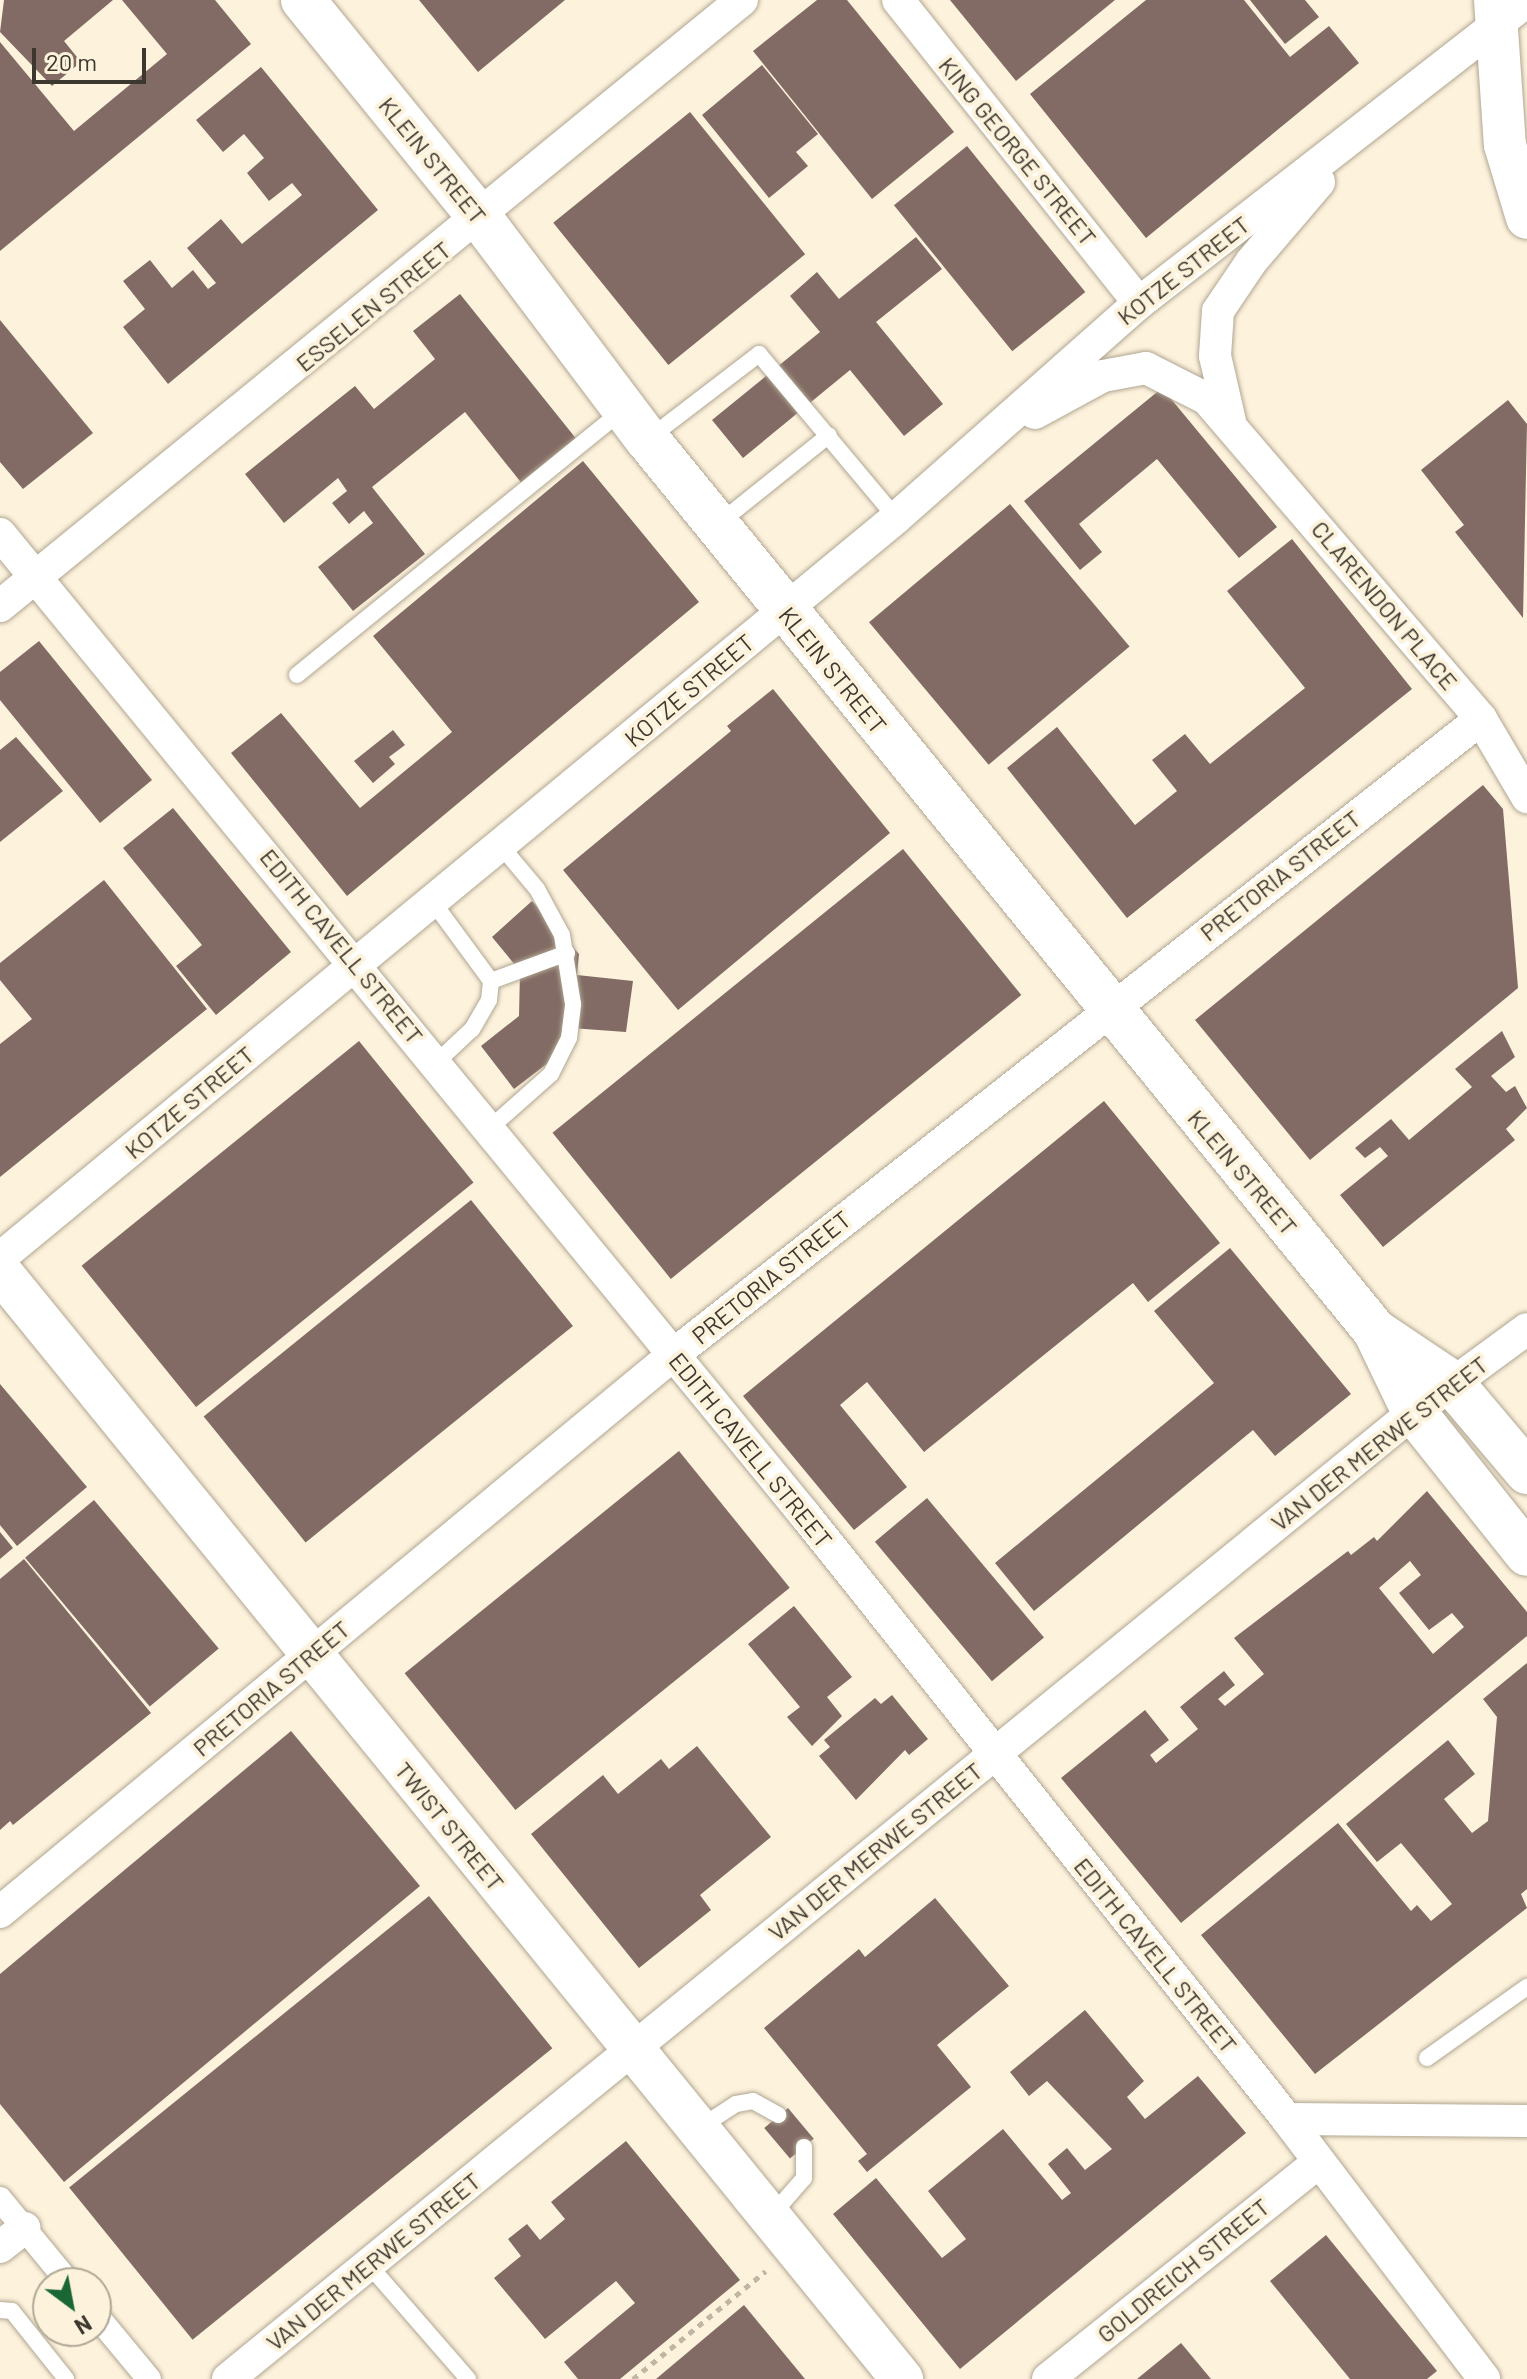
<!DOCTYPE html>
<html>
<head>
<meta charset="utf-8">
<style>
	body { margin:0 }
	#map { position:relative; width:1527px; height:2379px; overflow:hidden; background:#fdf2dc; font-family:Barlow,sans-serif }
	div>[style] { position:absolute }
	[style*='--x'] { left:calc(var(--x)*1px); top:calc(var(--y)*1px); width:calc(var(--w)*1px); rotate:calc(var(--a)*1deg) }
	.building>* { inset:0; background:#826b64; transform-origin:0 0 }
	.path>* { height:5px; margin-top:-2.5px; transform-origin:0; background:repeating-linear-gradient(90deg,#bfb6a4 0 6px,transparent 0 12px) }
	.roads { filter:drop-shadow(0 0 2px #b0a692) drop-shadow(0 0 2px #b0a692) }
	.service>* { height:16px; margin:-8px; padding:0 8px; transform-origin:8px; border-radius:8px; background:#fff }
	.pedestrian>* { height:24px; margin:-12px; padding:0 12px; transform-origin:12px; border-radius:12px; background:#fff }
	.minor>* { height:32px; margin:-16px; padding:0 16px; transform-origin:16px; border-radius:16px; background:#fff }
	.tertiary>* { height:42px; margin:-21px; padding:0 21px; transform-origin:21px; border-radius:21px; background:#fff }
	.primary>* { height:44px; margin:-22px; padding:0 22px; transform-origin:22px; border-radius:22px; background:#fff }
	span { translate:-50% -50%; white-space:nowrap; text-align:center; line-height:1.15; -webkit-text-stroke:8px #fdf2dc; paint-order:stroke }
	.street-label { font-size:24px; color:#3c382f }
	.north { position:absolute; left:32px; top:2267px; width:80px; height:80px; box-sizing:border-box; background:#fdf2dc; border:2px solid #b0a897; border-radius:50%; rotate:148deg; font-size:22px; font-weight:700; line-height:32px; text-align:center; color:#3c382f }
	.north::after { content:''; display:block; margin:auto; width:28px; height:36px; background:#1a6736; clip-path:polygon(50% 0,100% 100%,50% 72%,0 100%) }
	.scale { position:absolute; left:32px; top:48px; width:114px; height:36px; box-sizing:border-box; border:4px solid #3c382f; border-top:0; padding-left:10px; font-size:24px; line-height:28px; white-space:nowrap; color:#3c382f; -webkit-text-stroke:6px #fdf2dc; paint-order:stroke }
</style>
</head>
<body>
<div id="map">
	<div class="building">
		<div style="clip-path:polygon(4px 0,113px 0,64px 41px,81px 62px,52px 86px,0 32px)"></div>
		<div style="clip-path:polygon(122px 0,215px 0,251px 44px,0 251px,0 42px,74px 131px,167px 54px)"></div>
		<div style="clip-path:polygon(419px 0,565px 0,478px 72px)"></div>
		<div style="clip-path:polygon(817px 0,847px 0,954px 132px,872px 199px,753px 51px)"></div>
		<div style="clip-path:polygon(950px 0,1115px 0,1016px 81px)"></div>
		<div style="clip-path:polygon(1146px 0,1244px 0,1290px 57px,1329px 26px,1359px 63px,1146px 238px,1030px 94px)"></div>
		<div style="clip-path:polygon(1250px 0,1305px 0,1319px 17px,1285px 44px)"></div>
		<div style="clip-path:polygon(762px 65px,818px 134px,796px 152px,808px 166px,769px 198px,702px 115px)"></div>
		<div style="clip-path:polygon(261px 67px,378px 210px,168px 384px,123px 327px,145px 309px,123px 281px,150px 260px,172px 288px,193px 270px,208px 289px,216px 283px,187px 248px,221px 219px,242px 244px,302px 195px,292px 183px,269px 201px,247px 173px,264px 158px,244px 134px,223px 152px,196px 120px)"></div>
		<div style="left:690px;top:112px;width:183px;height:176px;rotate:51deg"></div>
		<div style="left:967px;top:146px;width:188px;height:94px;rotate:51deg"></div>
		<div style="clip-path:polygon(916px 237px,942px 269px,876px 322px,943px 404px,904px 436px,850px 370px,743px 458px,712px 420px,820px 332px,790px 296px,817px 272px,839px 299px)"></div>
		<div style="clip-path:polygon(460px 294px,578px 441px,523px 485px,465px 412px,372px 487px,425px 554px,353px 611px,318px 567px,373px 523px,364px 511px,349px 524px,332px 503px,347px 491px,338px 478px,284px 523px,245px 474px,355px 386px,374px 409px,435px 359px,413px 331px)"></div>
		<div style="clip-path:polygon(0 320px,93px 433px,23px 489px,0 462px)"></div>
		<div style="clip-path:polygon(1162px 388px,1277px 527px,1239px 558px,1157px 459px,1079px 524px,1102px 552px,1080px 570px,1024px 501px)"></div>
		<div style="clip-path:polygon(1508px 400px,1527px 424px,1523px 618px,1455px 532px,1464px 525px,1421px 470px)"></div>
		<div style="clip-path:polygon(583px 461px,699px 602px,347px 896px,231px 753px,281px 713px,360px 808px,452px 732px,373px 636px)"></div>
		<div style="left:1010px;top:504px;width:186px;height:184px;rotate:50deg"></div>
		<div style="clip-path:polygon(1292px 539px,1412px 689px,1127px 918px,1007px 768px,1057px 727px,1135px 825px,1177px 791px,1152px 760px,1185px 734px,1210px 764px,1305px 688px,1227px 591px)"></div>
		<div style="clip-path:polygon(39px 641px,152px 780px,100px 823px,0 700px,0 672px)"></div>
		<div style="clip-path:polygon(773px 689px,890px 833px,678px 1010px,563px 870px,731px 731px,727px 726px)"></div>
		<div style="clip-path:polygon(393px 730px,405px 745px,389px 757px,395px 764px,373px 783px,354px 761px)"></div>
		<div style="clip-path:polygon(16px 737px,63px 791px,0 842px,0 750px)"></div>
		<div style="clip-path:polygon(1483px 785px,1503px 809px,1518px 988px,1310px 1160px,1195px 1020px)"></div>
		<div style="clip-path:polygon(173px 808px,291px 952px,216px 1015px,176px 966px,202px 945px,123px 848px)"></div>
		<div style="left:903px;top:849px;width:188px;height:451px;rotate:51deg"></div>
		<div style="clip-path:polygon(104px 880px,207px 1009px,0 1177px,0 1044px,32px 1019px,0 980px,0 963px)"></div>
		<div style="clip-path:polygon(532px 901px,579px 954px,577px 975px,633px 981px,626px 1032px,571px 1028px,565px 1050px,514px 1089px,481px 1046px,519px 1016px,520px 971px,492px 937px)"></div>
		<div style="clip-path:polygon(1502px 1031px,1515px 1057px,1491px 1076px,1506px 1092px,1515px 1086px,1527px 1108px,1506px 1129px,1515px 1140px,1383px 1247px,1340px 1195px,1388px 1156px,1380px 1147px,1365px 1158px,1355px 1148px,1391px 1119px,1409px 1140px,1472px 1087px,1455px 1069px)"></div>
		<div style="left:359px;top:1041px;width:182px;height:357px;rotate:51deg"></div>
		<div style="clip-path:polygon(1104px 1101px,1220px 1243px,1148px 1302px,1133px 1283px,924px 1452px,867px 1382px,840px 1405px,907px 1487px,854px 1530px,743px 1396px)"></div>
		<div style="left:471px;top:1200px;width:162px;height:344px;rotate:51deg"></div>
		<div style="clip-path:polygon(1230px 1248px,1351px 1394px,1275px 1456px,1253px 1430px,1034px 1611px,995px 1563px,1214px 1383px,1154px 1311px)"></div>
		<div style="clip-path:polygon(0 1384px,87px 1487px,17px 1546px,0 1525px)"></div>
		<div style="left:679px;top:1451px;width:176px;height:353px;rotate:51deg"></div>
		<div style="clip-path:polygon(evenodd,1427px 1491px,1527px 1612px,1527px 1636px,1181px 1923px,1061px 1778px,1145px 1710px,1169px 1740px,1150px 1755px,1156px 1763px,1198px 1729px,1180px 1707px,1224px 1671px,1235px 1685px,1218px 1699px,1225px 1706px,1264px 1674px,1234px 1638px,1348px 1551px,1351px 1555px,1374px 1537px,1377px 1541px,1427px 1491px,1410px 1561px,1421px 1575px,1399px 1593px,1429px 1630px,1452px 1613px,1464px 1627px,1433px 1654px,1379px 1588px,1410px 1561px)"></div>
		<div style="left:927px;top:1498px;width:182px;height:68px;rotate:50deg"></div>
		<div style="left:94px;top:1500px;width:194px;height:90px;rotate:50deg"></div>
		<div style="clip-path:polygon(0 1532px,13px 1548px,0 1559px)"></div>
		<div style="clip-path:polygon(24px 1559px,151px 1713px,13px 1825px,10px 1821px,0 1830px,0 1579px)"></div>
		<div style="clip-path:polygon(794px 1606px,852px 1677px,827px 1697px,842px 1716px,812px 1746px,787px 1717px,800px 1707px,748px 1644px)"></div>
		<div style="clip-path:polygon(1527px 1663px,1527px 1889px,1521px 1894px,1527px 1908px,1315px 2074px,1201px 1935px,1338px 1823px,1411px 1911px,1417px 1905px,1431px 1921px,1452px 1904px,1401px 1843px,1377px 1862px,1346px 1824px,1448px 1740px,1475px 1774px,1444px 1799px,1472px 1833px,1488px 1821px,1497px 1717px,1483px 1699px)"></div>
		<div style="clip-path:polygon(892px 1695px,928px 1739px,909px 1755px,905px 1750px,856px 1800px,819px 1756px,830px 1747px,824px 1740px,875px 1698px,881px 1704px)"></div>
		<div style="clip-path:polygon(291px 1731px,420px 1886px,64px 2182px,0 2104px,0 1974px)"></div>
		<div style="clip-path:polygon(697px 1746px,771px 1837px,700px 1895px,711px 1910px,639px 1968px,531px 1834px,603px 1775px,618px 1794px,661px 1759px,669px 1769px)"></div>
		<div style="left:429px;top:1896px;width:196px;height:463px;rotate:51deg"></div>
		<div style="clip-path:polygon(935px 1898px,1009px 1986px,937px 2045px,971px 2087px,867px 2172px,858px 2161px,867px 2154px,764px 2028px,859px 1949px,865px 1957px)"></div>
		<div style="clip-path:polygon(1085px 2010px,1144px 2081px,1127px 2097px,1145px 2119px,1198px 2076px,1246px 2133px,960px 2369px,833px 2214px,876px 2178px,942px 2258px,966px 2239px,928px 2191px,1003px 2129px,1062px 2200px,1071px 2193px,1048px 2164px,1067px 2148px,1085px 2170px,1112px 2149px,1047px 2081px,1029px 2096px,1010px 2072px)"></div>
		<div style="left:788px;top:2108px;width:40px;height:31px;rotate:50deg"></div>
		<div style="clip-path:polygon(626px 2141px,740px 2280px,620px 2379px,578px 2379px,564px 2362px,635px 2303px,616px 2281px,545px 2339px,494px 2278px,521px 2256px,508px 2239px,527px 2224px,540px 2240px,565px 2219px,551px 2202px)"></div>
		<div style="clip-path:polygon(1326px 2235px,1437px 2371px,1427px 2379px,1350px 2379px,1270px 2281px)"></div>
		<div style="clip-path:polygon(744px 2305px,805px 2379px,656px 2379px)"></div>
		<div style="clip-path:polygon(1181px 2343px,1211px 2379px,1137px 2379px)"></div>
	</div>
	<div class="path">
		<div style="--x:633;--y:2379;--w:171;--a:-39.1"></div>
	</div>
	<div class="roads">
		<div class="service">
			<div style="--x:648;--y:439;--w:140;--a:-37.4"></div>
			<div style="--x:759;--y:354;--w:214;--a:50.1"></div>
			<div style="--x:718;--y:524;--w:142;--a:-38.7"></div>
			<div style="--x:297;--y:675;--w:420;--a:-39.1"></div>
			<div style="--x:433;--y:902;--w:98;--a:53.7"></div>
			<div style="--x:491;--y:981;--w:19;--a:96"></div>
			<div style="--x:489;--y:1000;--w:34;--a:120"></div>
			<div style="--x:472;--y:1029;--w:48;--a:136.7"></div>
			<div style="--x:491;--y:981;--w:81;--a:-20.2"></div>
			<div style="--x:490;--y:1128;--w:81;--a:-41.5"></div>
			<div style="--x:551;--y:1074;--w:40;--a:-63.4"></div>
			<div style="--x:569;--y:1038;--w:34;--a:-83"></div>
			<div style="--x:573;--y:1004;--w:70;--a:-99.1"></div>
			<div style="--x:562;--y:935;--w:52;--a:-118.5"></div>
			<div style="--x:537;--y:889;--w:56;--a:-129.9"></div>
			<div style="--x:1427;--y:2058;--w:123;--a:-35.4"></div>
			<div style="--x:699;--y:2128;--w:44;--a:-33"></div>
			<div style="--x:736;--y:2104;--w:17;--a:-10"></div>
			<div style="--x:753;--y:2101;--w:29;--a:29"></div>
			<div style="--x:771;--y:2216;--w:50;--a:-49"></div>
			<div style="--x:804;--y:2178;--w:31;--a:-90"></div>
			<div style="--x:369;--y:2265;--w:151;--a:49"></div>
			<div style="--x:0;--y:2310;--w:12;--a:5"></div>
			<div style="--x:12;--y:2311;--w:87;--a:51.5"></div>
		</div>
		<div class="pedestrian">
			<div style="--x:0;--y:2199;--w:109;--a:50.6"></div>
			<div style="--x:96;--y:2315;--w:83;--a:50.4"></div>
		</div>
		<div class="minor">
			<div style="--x:898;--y:0;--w:387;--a:51.5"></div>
			<div style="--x:1035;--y:413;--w:77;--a:-28.6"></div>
			<div style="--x:1103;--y:376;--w:44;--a:-10.5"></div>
			<div style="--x:1146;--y:368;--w:68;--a:26.9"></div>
			<div style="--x:1207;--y:399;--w:421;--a:49.4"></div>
			<div style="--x:1481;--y:719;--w:91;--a:59.5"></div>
			<div style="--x:1230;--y:421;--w:67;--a:-103"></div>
			<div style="--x:1215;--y:356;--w:45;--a:-86.2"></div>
			<div style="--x:1218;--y:311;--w:59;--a:-56"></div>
			<div style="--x:1251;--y:262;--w:105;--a:-49.6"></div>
			<div style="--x:0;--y:534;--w:1269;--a:50.63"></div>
			<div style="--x:805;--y:1515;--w:773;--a:51.41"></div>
			<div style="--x:1287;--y:2119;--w:326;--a:52.8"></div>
			<div style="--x:0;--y:606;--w:958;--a:-39.24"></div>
			<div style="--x:0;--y:1258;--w:1162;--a:-39.55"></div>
			<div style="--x:896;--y:518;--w:324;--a:-41.5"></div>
			<div style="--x:1139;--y:303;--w:492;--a:-37.9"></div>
			<div style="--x:0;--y:1912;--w:874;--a:-39.61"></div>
			<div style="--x:673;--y:1355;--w:1028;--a:-38.21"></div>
			<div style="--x:1287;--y:2119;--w:240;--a:0.5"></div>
			<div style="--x:0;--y:2247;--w:31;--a:-38"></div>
			<div style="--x:228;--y:2379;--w:1530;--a:-39.19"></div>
			<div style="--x:1414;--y:1412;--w:140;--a:-36.3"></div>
			<div style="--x:1048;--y:2379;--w:347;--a:-38.7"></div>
		</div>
		<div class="tertiary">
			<div style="--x:1495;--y:0;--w:145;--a:86.1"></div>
			<div style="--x:1505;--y:145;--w:76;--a:73.2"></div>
			<div style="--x:0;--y:1271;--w:1429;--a:50.85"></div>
		</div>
		<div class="primary">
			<div style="--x:303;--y:0;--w:282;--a:50.9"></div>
			<div style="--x:481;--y:219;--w:276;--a:53"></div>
			<div style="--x:647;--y:439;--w:1151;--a:50.78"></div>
			<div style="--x:1375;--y:1331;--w:90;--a:64.3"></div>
			<div style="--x:1414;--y:1412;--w:181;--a:51.5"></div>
			<div style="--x:1375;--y:1331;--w:92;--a:33.9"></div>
			<div style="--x:1451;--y:1382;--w:118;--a:49.8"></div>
		</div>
	</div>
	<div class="street-label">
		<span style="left:1018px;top:151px;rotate:51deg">KING GEORGE STREET</span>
		<span style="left:433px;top:160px;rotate:51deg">KLEIN STREET</span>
		<span style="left:1183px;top:270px;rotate:-38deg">KOTZE STREET</span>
		<span style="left:373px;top:306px;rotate:-39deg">ESSELEN STREET</span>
		<span style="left:1385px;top:605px;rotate:50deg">CLARENDON PLACE</span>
		<span style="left:833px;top:670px;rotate:51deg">KLEIN STREET</span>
		<span style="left:689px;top:690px;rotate:-40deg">KOTZE STREET</span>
		<span style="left:1280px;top:875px;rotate:-38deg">PRETORIA STREET</span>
		<span style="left:342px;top:946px;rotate:51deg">EDITH CAVELL STREET</span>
		<span style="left:189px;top:1102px;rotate:-40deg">KOTZE STREET</span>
		<span style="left:1243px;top:1172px;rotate:50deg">KLEIN STREET</span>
		<span style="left:771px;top:1277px;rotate:-39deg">PRETORIA STREET</span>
		<span style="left:1379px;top:1443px;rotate:-38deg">VAN DER MERWE STREET</span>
		<span style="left:751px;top:1450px;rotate:51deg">EDITH CAVELL STREET</span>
		<span style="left:271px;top:1688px;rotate:-40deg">PRETORIA STREET</span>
		<span style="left:450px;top:1826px;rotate:51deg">TWIST STREET</span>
		<span style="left:875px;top:1851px;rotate:-39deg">VAN DER MERWE STREET</span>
		<span style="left:1156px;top:1955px;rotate:51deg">EDITH CAVELL STREET</span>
		<span style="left:373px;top:2261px;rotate:-39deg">VAN DER MERWE STREET</span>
		<span style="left:1183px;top:2270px;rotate:-39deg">GOLDREICH STREET</span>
	</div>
	<div class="north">N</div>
	<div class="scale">20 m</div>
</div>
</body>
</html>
